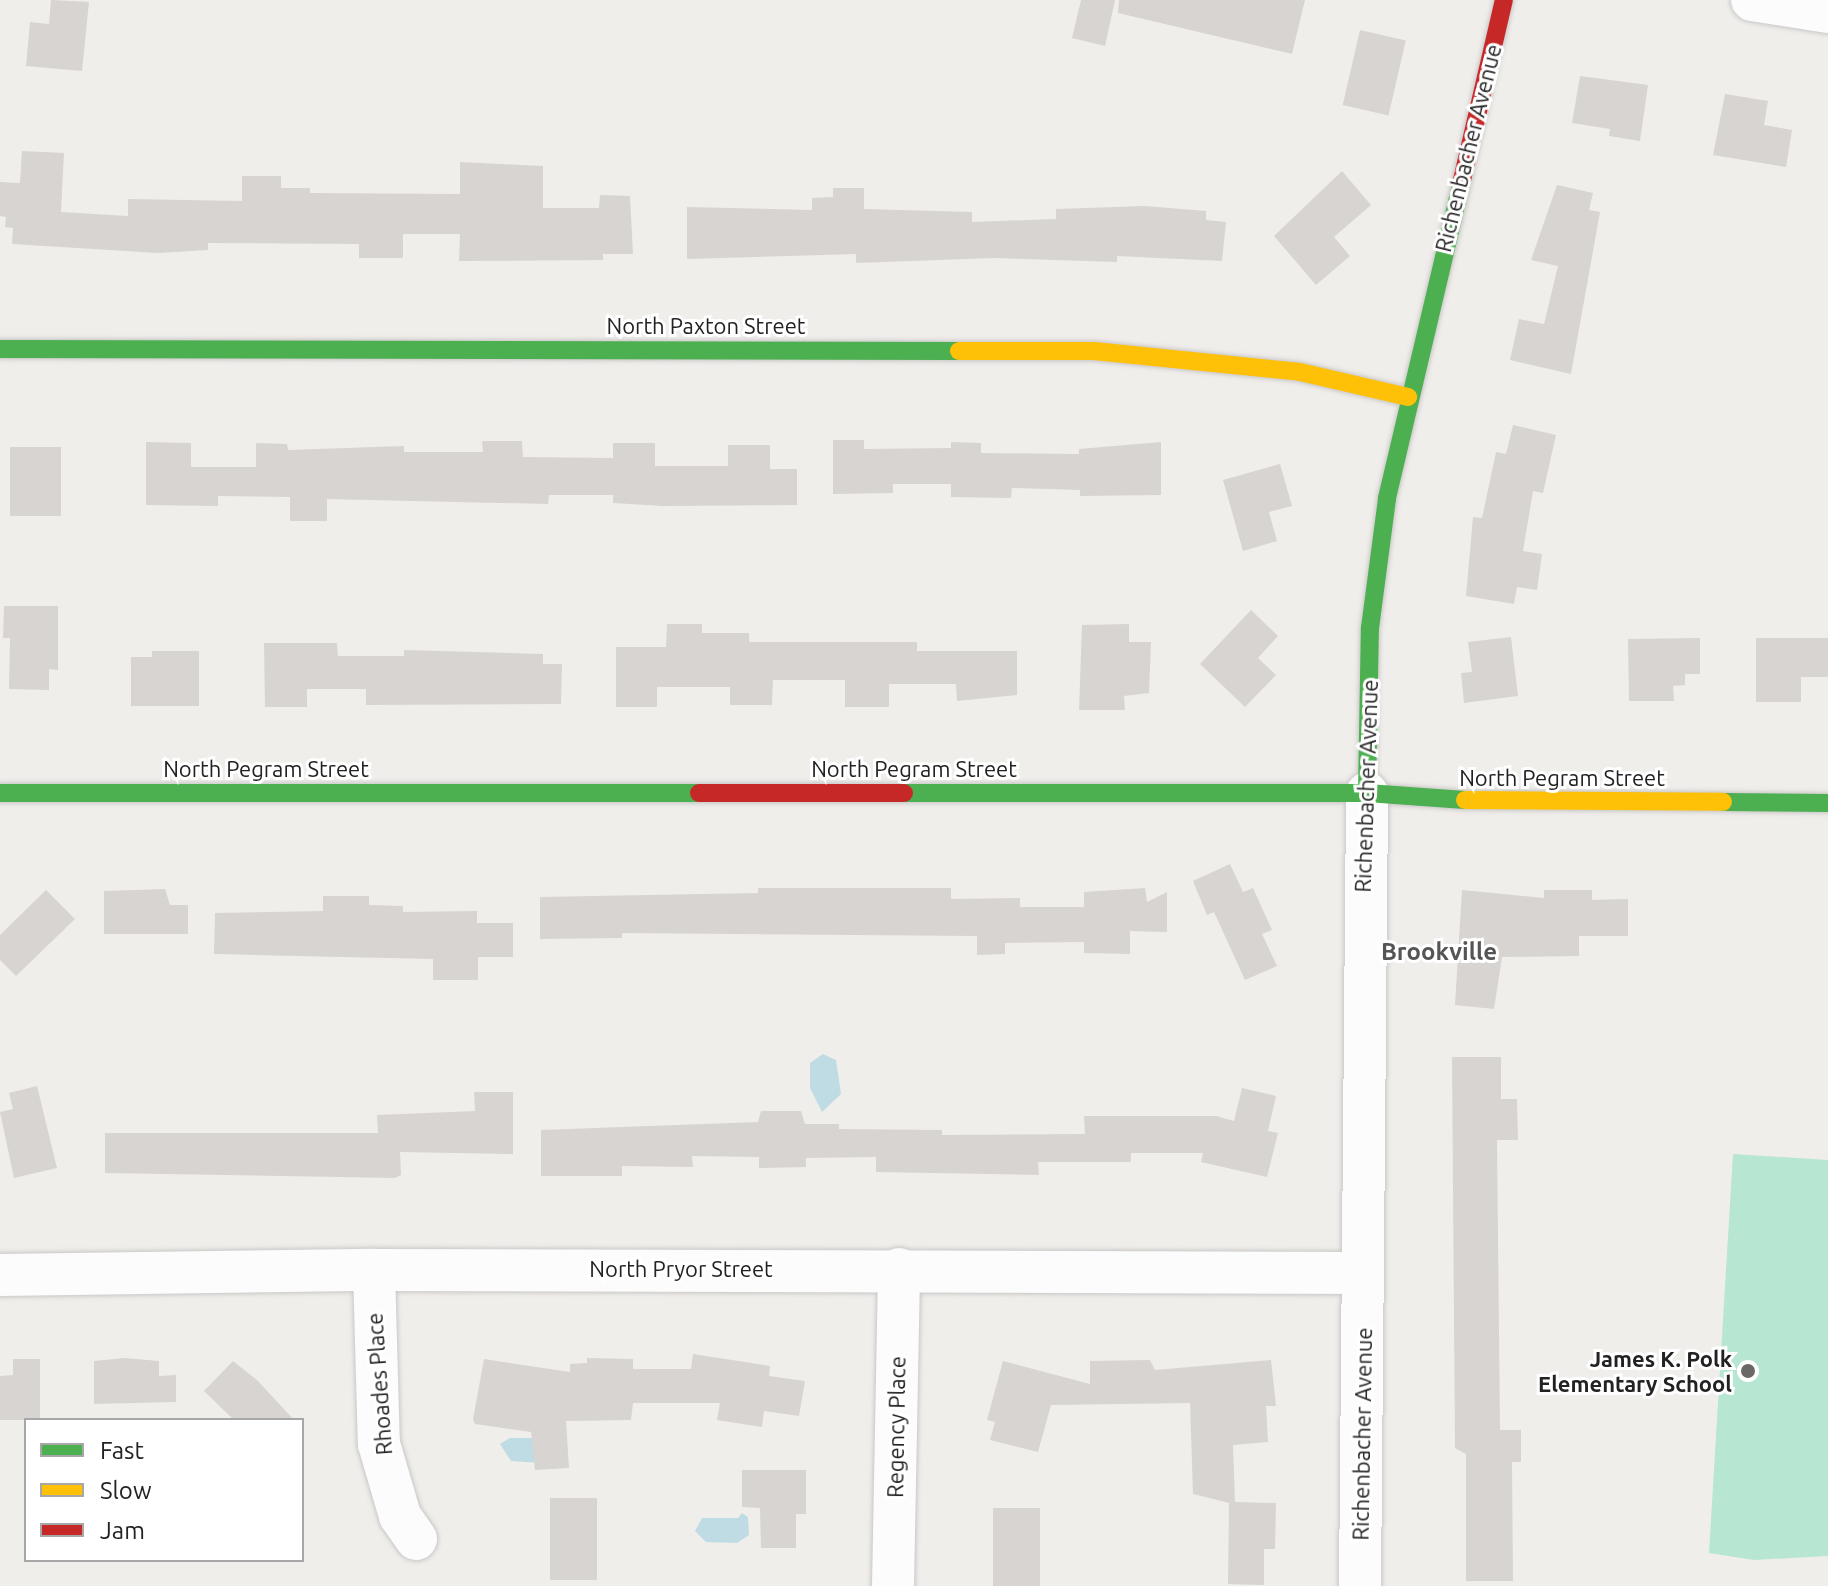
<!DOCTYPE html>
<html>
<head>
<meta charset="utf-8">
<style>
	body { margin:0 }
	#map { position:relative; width:1828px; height:1586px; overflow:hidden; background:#f0eeeb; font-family:Ubuntu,sans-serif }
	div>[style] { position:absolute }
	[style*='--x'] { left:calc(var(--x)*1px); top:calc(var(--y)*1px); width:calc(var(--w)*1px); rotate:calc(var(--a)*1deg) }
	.pitch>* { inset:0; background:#b7e6d2 }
	.water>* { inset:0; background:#bfdbe3 }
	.building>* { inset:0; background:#d7d4d2; transform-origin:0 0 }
	.roads { filter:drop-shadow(0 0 2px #c9c8c7) drop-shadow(0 0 2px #c9c8c7) }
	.street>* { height:42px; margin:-21px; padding:0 21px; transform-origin:21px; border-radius:21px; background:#fdfcfc }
	.fast>* { height:18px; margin:-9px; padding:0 9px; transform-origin:9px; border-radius:9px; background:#4caf50 }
	.slow>* { height:18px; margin:-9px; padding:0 9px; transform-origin:9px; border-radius:9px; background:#ffc107 }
	.jam>* { height:18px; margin:-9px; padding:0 9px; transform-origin:9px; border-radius:9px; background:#c62828 }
	.dots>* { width:22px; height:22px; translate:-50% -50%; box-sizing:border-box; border:4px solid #fff; border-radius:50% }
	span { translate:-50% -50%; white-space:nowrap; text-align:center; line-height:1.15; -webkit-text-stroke:6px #fff; paint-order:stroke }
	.street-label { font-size:22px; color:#222 }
	.poi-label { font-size:22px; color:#222; font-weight:700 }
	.right { translate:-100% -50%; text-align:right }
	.neighbourhood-label { font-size:24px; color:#555; font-weight:700 }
	.legend { position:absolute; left:24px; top:1418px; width:280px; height:144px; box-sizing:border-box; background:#fff; border:2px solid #a7a7a7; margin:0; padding:10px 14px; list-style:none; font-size:24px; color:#222 }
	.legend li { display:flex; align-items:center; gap:16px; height:40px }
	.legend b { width:40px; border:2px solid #a7a7a7 }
</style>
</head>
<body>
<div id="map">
	<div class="pitch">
		<div style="clip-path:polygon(1733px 1154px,1828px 1160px,1828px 1556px,1754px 1560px,1709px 1553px)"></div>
	</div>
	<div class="water">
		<div style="clip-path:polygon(823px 1054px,836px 1060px,841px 1094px,822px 1112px,810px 1088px,810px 1063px)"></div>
		<div style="clip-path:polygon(510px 1438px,539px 1438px,542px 1463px,511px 1461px,500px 1444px)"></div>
		<div style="clip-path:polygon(742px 1513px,748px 1517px,749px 1535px,737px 1543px,706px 1542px,695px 1531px,702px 1518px,738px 1518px)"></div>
	</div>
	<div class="building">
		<div style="clip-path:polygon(51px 0,89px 2px,82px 71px,26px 66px,30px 22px,49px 24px)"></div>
		<div style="clip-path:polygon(1081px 0,1115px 0,1105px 46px,1072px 38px)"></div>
		<div style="clip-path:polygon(1119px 0,1305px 0,1292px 54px,1118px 13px)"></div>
		<div style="left:1360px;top:30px;width:47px;height:77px;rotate:13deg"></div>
		<div style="clip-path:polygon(1580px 76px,1648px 85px,1640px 141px,1609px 136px,1610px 129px,1572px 123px)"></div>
		<div style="clip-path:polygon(1725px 94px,1768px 101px,1764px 125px,1792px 130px,1786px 167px,1713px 155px)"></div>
		<div style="clip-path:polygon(22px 151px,64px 153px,61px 212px,128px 216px,128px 199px,242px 201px,242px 176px,281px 176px,281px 188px,310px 188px,310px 193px,460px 194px,460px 162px,543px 166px,543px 208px,599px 208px,600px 195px,630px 196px,633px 254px,603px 254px,603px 260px,459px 261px,460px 234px,403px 234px,403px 258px,359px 258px,359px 244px,208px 243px,208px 250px,158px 253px,12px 244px,13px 228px,5px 227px,6px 217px,0 216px,0 182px,20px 183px)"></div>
		<div style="clip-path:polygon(1342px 171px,1371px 205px,1334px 237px,1350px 256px,1316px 285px,1274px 236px)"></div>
		<div style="clip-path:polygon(1557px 185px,1593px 193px,1589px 210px,1600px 212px,1571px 374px,1510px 360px,1519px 319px,1544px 324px,1558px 266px,1531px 260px)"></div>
		<div style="clip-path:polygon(833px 188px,864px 188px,864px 209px,972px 212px,972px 222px,1056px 219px,1056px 209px,1145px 206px,1206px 211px,1206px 220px,1226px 222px,1222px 261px,1117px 256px,1117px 262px,994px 258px,856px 263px,856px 254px,687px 259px,687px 207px,812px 210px,812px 198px,833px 197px)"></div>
		<div style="clip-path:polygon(1513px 425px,1556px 435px,1543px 493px,1533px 491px,1523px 551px,1542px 554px,1537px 590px,1517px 587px,1514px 604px,1466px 596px,1473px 517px,1482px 518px,1496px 452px,1506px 454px)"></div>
		<div style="clip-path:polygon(833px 440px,864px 440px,864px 449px,951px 448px,951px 442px,981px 443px,981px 453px,1079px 454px,1079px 449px,1161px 442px,1161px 495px,1080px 496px,1080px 490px,1012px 488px,1011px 498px,951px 497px,951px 484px,893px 484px,893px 493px,833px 494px)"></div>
		<div style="clip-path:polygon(482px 441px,522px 441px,523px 457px,613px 458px,613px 443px,655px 443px,655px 466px,728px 466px,728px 445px,770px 445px,770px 469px,797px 469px,797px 505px,663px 506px,613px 503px,613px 495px,549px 495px,548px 504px,327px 499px,327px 521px,290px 521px,290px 497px,218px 496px,218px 506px,146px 505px,146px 442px,191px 443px,191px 467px,256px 467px,256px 443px,287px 444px,288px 450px,404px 446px,404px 452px,483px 452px)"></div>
		<div style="left:10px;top:447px;width:51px;height:69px"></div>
		<div style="clip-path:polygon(1280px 464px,1292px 506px,1269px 512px,1277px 541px,1243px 551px,1223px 480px)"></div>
		<div style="clip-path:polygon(4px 606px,58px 606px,58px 670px,49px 669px,49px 690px,9px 689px,10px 638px,3px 638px)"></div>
		<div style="clip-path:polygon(1251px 610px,1278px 636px,1258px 658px,1276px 675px,1245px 707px,1200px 664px)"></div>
		<div style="clip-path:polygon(667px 624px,702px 624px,702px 633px,749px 633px,749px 642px,917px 642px,917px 651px,1017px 651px,1017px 695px,957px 701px,956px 684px,889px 684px,889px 707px,845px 707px,845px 680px,773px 680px,772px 705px,730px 705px,730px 687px,657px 687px,657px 707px,616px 707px,616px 647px,666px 647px)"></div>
		<div style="clip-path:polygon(1129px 624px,1129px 642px,1151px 642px,1149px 693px,1124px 696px,1125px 710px,1079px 710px,1082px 625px)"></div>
		<div style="clip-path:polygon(1511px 637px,1518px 696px,1464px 703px,1461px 673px,1472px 672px,1468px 642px)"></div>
		<div style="clip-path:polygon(1700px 638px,1700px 674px,1685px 674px,1685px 685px,1673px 686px,1674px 701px,1629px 701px,1628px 639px)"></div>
		<div style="clip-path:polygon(1756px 638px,1828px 638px,1828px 677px,1801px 677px,1801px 702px,1756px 702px)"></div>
		<div style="clip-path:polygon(264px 643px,337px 643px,338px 656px,404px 656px,404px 650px,543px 654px,543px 664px,562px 664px,561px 704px,366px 705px,366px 689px,307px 689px,307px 707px,265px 707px)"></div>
		<div style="clip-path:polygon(152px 651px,199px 651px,199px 706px,131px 706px,131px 657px,152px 657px)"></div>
		<div style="clip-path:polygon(1230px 864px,1243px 892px,1253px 888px,1272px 930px,1262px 934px,1277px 966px,1245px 980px,1214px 912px,1207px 915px,1193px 881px)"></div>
		<div style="clip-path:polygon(758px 888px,951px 888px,951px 899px,1020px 898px,1020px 907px,1084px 907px,1084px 892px,1145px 888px,1147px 902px,1167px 892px,1167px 932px,1130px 931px,1130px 954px,1084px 953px,1084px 942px,1005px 943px,1005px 954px,977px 955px,977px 936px,622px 933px,622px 938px,540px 939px,540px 897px,758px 893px)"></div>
		<div style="clip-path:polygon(165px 889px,170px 905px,188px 905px,188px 934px,104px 934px,104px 891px)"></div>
		<div style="clip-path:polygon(46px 890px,75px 919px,16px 976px,0 960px,0 935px)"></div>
		<div style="clip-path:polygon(1462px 890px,1544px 898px,1544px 890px,1592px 890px,1592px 900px,1628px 899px,1628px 936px,1579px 936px,1579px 956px,1502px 957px,1494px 1009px,1455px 1005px)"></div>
		<div style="clip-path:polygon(323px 896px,369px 896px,369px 905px,403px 906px,403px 912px,477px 911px,477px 923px,513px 923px,513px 957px,478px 957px,478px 980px,433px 980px,433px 959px,214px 954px,215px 913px,323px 911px)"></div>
		<div style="clip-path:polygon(1452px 1057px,1501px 1057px,1501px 1099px,1517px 1099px,1518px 1140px,1497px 1140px,1500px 1430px,1521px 1430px,1521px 1462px,1512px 1462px,1513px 1581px,1466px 1581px,1466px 1454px,1455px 1448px)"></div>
		<div style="clip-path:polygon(37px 1086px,57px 1168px,14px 1178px,0 1112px,13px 1109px,9px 1093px)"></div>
		<div style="clip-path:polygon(1242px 1088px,1276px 1096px,1268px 1131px,1278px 1133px,1267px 1177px,1201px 1162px,1203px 1153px,1131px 1153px,1131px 1162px,1038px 1162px,1039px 1175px,876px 1172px,876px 1157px,806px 1158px,806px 1167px,759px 1168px,759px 1157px,692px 1156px,693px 1167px,622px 1166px,622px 1176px,541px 1176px,541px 1130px,758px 1122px,761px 1111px,801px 1111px,805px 1124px,839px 1124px,839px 1129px,942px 1130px,942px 1135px,1085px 1134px,1084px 1116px,1216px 1116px,1234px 1121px)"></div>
		<div style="clip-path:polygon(474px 1092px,513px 1092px,513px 1154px,400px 1152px,401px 1175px,395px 1178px,105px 1173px,105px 1133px,378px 1133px,377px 1115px,475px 1111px)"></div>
		<div style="clip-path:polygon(693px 1354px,770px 1366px,769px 1376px,805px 1381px,799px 1416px,764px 1411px,762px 1427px,717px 1420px,720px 1403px,633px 1403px,631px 1420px,566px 1421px,569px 1468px,535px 1470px,531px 1432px,475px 1424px,473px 1419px,484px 1359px,570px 1372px,570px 1364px,587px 1363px,587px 1358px,633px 1359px,633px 1369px,691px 1369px)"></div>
		<div style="clip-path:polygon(125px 1358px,159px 1361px,159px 1376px,176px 1375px,176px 1402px,94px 1404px,94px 1361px)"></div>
		<div style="clip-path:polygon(13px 1359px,40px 1359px,40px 1420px,0 1420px,0 1376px,13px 1375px)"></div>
		<div style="clip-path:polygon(1150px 1360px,1155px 1370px,1271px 1360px,1276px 1406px,1266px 1406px,1268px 1442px,1233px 1445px,1235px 1502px,1276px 1503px,1275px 1549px,1264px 1549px,1264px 1585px,1228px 1584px,1229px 1503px,1193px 1494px,1190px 1403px,1051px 1405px,1038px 1452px,990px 1440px,995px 1422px,987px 1420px,1003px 1361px,1090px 1384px,1090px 1361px)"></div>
		<div style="clip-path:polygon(233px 1361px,257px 1380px,294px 1420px,234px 1420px,204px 1391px)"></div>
		<div style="clip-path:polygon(742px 1470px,806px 1470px,806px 1514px,796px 1514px,796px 1548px,761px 1548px,760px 1508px,742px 1507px)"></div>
		<div style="left:550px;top:1498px;width:47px;height:82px"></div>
		<div style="left:993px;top:1508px;width:47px;height:78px"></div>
	</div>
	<div class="roads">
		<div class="street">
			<div style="--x:1752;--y:0;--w:77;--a:9"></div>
			<div style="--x:374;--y:1270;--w:174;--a:88.4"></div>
			<div style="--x:379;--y:1444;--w:75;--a:73.7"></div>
			<div style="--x:400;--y:1516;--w:28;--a:55"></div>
			<div style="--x:0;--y:1275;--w:374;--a:-0.8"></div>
			<div style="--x:374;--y:1270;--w:988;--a:0.17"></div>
			<div style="--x:893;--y:1586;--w:317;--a:-88.9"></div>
			<div style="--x:1360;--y:1586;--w:793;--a:-89.49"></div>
		</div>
		<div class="fast">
			<div style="--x:0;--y:349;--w:959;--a:0.12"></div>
			<div style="--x:0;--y:793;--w:699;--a:0"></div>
			<div style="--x:904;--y:793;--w:463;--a:0"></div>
			<div style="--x:1367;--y:793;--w:98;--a:4.1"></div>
			<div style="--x:1367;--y:793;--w:165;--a:-89"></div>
			<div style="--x:1370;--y:628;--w:131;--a:-82.5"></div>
			<div style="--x:1387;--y:498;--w:327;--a:-76.7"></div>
			<div style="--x:1723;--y:802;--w:105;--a:0.5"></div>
		</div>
		<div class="slow">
			<div style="--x:959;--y:351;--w:135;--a:0"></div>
			<div style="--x:1094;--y:351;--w:207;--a:5.8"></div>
			<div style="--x:1300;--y:372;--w:111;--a:13"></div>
			<div style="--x:1465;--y:800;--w:258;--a:0.4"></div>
		</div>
		<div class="jam">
			<div style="--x:1462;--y:180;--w:185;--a:-76.9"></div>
			<div style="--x:699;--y:793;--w:205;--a:0"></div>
		</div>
	</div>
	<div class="dots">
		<div style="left:1748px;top:1371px;background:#6a6968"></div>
	</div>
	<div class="street-label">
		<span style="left:1468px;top:148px;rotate:-76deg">Richenbacher Avenue</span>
		<span style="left:706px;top:326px">North Paxton Street</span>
		<span style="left:266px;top:769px">North Pegram Street</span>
		<span style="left:914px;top:769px">North Pegram Street</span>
		<span style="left:1562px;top:778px">North Pegram Street</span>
		<span style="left:1366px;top:786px;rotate:-88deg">Richenbacher Avenue</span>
		<span style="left:681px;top:1269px">North Pryor Street</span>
		<span style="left:379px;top:1384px;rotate:-94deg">Rhoades Place</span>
		<span style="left:896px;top:1427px;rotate:-89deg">Regency Place</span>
		<span style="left:1362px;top:1434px;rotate:-89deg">Richenbacher Avenue</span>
	</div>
	<div class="poi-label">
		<span class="right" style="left:1732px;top:1371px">James K. Polk<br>Elementary School</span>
	</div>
	<div class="neighbourhood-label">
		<span style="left:1439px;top:952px">Brookville</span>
	</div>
	<ul class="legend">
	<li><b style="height:10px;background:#4caf50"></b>Fast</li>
	<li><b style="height:10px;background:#ffc107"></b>Slow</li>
	<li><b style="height:10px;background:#c62828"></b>Jam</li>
	</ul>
</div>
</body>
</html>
